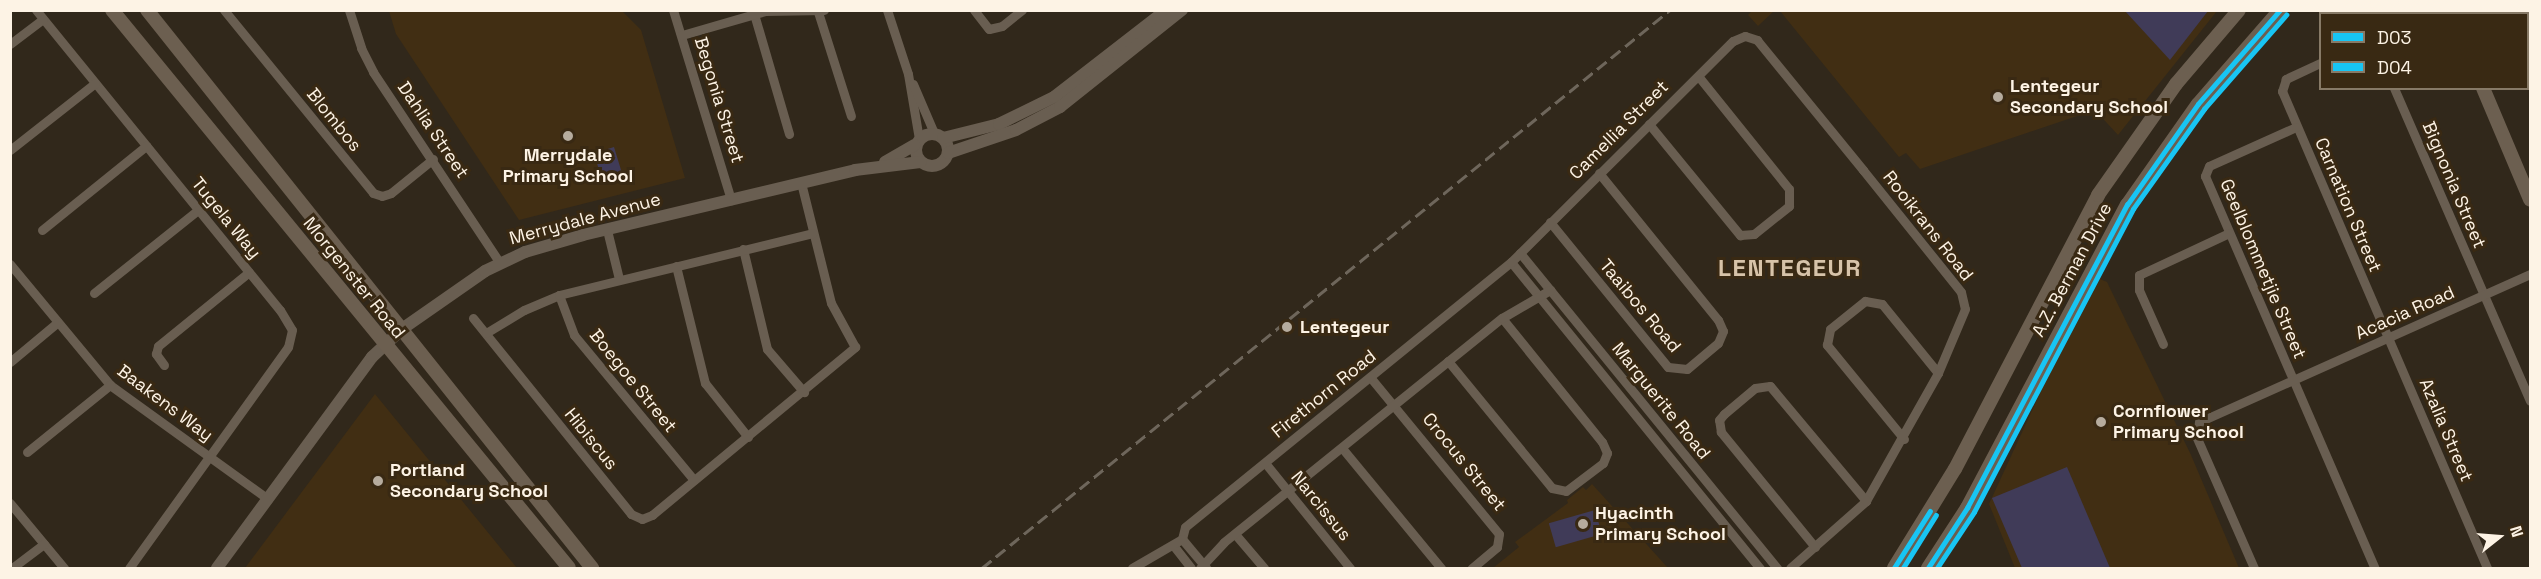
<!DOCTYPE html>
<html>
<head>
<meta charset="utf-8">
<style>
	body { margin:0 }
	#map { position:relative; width:2541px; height:579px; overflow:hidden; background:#31281b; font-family:"Space Grotesk",sans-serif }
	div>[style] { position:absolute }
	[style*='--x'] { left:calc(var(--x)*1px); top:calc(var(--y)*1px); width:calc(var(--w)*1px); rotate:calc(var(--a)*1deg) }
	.built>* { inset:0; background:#412e13 }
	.green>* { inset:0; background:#403b58; transform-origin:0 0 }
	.minor>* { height:9px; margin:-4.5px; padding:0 4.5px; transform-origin:4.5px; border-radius:4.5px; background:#695e51 }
	.tertiary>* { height:12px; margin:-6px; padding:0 6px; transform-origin:6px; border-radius:6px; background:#695e51 }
	.tertiary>.ring { margin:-6px; padding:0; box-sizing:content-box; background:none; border:12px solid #695e51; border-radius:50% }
	.secondary>* { height:14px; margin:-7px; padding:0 7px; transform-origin:7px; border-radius:7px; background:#6c5f50 }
	.rail>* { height:3px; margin-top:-1.5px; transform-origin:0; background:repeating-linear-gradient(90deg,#6e665b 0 12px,transparent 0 18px) }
	.bus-1>* { height:4.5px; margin:-2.25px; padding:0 2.25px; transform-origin:2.25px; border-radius:2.25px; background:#18c5f4 }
	.bus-2>* { height:4.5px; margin:-2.25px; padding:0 2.25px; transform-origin:2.25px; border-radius:2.25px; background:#18c5f4 }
	.dots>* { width:16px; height:16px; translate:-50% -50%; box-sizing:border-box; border:3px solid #392913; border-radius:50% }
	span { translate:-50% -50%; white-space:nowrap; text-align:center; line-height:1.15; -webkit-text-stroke:6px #392913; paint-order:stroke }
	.poi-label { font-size:18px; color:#fdf3e5; font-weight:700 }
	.left { translate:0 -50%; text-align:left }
	.street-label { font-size:18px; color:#fdf3e5 }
	.district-label { font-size:24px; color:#d7c3a9; font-weight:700; letter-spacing:1.5px }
	.frame { position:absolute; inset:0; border:12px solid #fdf3e5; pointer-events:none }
	.legend { position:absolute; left:2319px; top:12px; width:210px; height:78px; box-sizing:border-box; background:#392913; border:2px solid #877a67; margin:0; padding:8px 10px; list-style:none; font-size:18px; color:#fdf3e5 }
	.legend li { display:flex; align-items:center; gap:12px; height:30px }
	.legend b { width:30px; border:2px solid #877a67 }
	.north { position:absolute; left:2469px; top:507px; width:60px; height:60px; -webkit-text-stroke:4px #392913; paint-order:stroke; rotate:73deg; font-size:16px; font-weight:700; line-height:24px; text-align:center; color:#fdf3e5 }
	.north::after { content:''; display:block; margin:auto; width:21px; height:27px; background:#fdf3e5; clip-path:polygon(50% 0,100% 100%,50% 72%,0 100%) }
</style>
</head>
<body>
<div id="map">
	<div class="built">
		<div style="clip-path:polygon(389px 11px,622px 11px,641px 30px,685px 178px,519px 220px,396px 34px)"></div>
		<div style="clip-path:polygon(1752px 11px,1752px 10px,1774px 11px,1758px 26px,1748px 15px)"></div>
		<div style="clip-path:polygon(1780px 11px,2217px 11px,2118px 135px,2095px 110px,1920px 169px,1906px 153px,1899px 157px)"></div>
		<div style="clip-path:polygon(2493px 11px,2530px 11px,2530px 96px,2528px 14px)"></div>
		<div style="clip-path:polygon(2100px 279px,2107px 282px,2191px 455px,2239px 568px,2015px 568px,1989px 504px,2042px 389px)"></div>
		<div style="clip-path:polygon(375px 394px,517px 568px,245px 568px)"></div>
		<div style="clip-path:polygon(1592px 484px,1668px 568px,1493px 568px,1519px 547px,1515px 542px,1568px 503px,1567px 500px,1583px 487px,1586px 490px)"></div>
	</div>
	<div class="green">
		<div style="clip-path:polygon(2125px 11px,2208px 11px,2170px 60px)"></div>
		<div style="left:614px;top:147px;width:30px;height:21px;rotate:73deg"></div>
		<div style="clip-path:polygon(2067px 467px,2110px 568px,2022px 568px,1992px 498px)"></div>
		<div style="left:1595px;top:510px;width:25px;height:48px;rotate:74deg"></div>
	</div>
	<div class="minor">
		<div style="--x:36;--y:10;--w:387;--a:50.9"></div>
		<div style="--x:280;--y:310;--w:23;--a:59"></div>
		<div style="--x:292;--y:330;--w:17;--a:103"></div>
		<div style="--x:288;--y:347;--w:272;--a:125.7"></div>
		<div style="--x:224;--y:10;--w:236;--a:50.8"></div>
		<div style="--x:373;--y:193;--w:9;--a:18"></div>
		<div style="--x:382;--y:196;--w:9;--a:-18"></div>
		<div style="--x:391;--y:193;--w:54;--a:-39"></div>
		<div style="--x:349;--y:10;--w:40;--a:72"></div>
		<div style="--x:361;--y:48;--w:27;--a:63"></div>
		<div style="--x:373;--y:72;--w:229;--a:56.4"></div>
		<div style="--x:673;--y:10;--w:199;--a:73"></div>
		<div style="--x:887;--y:10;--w:67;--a:71.8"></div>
		<div style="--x:908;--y:74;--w:66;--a:80.4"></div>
		<div style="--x:974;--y:10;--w:24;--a:52"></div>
		<div style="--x:989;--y:29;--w:13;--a:-13"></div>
		<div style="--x:1002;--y:26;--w:26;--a:-39"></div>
		<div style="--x:2360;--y:10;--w:4;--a:76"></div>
		<div style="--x:2508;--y:10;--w:4;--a:76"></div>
		<div style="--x:818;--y:12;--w:109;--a:72.4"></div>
		<div style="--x:754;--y:14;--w:125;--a:73.7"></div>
		<div style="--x:682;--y:35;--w:86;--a:-16.1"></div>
		<div style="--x:765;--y:11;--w:59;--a:-1"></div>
		<div style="--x:10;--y:44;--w:41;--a:-37.1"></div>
		<div style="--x:2528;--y:56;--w:7;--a:74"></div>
		<div style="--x:2320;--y:63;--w:38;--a:155"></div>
		<div style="--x:2286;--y:79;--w:13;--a:108"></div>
		<div style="--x:2282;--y:91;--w:519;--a:66.74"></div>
		<div style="--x:913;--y:84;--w:53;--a:66.8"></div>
		<div style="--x:2394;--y:88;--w:341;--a:66.5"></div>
		<div style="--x:1649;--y:124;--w:144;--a:50.7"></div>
		<div style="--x:1740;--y:235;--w:14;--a:-4"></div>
		<div style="--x:1754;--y:234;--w:45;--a:-38.7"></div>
		<div style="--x:1789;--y:206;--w:17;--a:-90"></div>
		<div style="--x:1789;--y:189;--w:145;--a:-128.8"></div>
		<div style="--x:2296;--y:127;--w:95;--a:155.9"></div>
		<div style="--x:2209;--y:166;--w:11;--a:112"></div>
		<div style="--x:2205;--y:176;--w:427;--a:66.6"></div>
		<div style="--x:10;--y:150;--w:108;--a:-38.2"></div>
		<div style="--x:1550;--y:222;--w:187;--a:50.9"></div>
		<div style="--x:1668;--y:367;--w:19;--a:6"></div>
		<div style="--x:1687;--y:369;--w:40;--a:-40"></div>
		<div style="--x:1718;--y:343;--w:13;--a:-67"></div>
		<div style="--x:1723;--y:331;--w:12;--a:-114"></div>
		<div style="--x:1718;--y:320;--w:189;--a:-129"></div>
		<div style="--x:42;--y:230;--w:134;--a:-38.9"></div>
		<div style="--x:607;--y:230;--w:50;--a:76.2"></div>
		<div style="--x:743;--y:249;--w:103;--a:76.5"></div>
		<div style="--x:767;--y:349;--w:57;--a:49.3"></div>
		<div style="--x:1520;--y:253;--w:407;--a:50.8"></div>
		<div style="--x:1511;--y:262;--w:395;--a:50.9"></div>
		<div style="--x:10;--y:264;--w:157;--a:50.4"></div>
		<div style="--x:110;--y:385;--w:195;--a:35.8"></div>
		<div style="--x:676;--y:266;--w:121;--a:76.1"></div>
		<div style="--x:705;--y:383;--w:69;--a:51.5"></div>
		<div style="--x:94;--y:293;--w:133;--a:-38.6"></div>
		<div style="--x:559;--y:295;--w:43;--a:69.4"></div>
		<div style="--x:574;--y:335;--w:188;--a:50.4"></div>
		<div style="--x:473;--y:318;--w:252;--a:51.1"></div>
		<div style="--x:631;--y:514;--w:12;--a:24"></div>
		<div style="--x:642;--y:519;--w:11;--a:-22"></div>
		<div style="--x:652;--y:515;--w:264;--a:-39.6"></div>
		<div style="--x:855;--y:347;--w:50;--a:-118.6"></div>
		<div style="--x:831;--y:303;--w:124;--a:-104"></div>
		<div style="--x:486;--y:333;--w:44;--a:-31.2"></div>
		<div style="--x:524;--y:310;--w:38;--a:-23"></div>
		<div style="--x:559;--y:295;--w:261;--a:-13.7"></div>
		<div style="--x:2163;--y:344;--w:59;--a:-114"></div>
		<div style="--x:2139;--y:290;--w:15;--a:-90"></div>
		<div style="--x:2139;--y:275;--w:99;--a:-25"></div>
		<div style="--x:1448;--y:361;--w:164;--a:50.7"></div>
		<div style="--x:1552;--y:488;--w:14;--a:12"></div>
		<div style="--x:1566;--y:491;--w:46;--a:-37.1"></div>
		<div style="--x:1603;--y:463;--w:11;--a:-68"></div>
		<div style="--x:1607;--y:453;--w:12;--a:-114"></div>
		<div style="--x:1602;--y:442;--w:159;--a:-128.9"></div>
		<div style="--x:10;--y:362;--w:62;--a:-39.8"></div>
		<div style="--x:164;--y:365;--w:14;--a:-126"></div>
		<div style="--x:156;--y:354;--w:8;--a:-76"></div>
		<div style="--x:158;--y:346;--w:117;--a:-39.1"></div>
		<div style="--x:1370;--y:377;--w:203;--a:50.6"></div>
		<div style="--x:1499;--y:534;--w:13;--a:99"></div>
		<div style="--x:1497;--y:547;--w:33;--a:140"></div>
		<div style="--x:1904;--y:439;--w:122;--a:-129.3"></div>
		<div style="--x:1827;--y:345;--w:16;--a:-79"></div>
		<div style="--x:1830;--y:329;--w:45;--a:-38.7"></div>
		<div style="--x:1865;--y:301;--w:17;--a:10"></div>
		<div style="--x:1882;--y:304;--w:89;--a:50.9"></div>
		<div style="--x:1342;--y:448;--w:156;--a:50.5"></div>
		<div style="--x:27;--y:452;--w:107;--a:-38.9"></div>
		<div style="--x:1266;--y:464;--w:134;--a:51.1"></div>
		<div style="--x:10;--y:503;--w:85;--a:50.3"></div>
		<div style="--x:1235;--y:534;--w:45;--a:49.5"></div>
		<div style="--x:1182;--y:539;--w:12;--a:-76"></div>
		<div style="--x:1185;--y:527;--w:420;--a:-39.1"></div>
		<div style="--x:1511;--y:262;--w:313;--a:-44.9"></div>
		<div style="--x:1733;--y:41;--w:13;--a:-23"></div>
		<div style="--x:1745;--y:36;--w:13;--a:18"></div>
		<div style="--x:1757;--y:40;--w:168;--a:50.8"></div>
		<div style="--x:1863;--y:170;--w:156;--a:51.2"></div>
		<div style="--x:1961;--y:292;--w:17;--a:77"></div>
		<div style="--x:1965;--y:309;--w:69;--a:112.9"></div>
		<div style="--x:1938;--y:373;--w:147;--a:119.4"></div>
		<div style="--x:1866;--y:501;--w:101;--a:138.6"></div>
		<div style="--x:1182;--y:539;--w:38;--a:50"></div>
		<div style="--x:1173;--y:545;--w:29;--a:52"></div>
		<div style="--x:1815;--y:547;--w:149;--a:-129.3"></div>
		<div style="--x:1721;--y:432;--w:12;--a:-99"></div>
		<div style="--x:1719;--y:420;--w:8;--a:-50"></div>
		<div style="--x:1724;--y:414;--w:40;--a:-40"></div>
		<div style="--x:1755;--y:388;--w:15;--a:-8"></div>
		<div style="--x:1770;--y:386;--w:150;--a:50.1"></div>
		<div style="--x:12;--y:568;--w:40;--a:-37"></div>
		<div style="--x:1132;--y:568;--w:58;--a:-30.1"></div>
		<div style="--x:1200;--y:568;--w:35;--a:-47"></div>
		<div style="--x:1224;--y:542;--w:357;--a:-38.9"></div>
		<div style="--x:1502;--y:318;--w:56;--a:-30.3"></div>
		<div style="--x:2254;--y:568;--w:142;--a:-113.7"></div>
		<div style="--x:2197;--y:438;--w:16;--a:-83"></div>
		<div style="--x:2199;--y:422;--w:363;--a:-24.1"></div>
	</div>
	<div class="tertiary">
		<div class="ring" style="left:916px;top:134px;width:20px;height:20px"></div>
		<div style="--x:943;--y:138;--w:58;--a:-14"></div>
		<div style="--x:999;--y:124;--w:61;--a:-26.1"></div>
		<div style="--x:1054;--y:97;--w:142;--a:-37.8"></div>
		<div style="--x:948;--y:153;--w:72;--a:-18.7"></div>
		<div style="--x:1016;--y:130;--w:50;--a:-27.6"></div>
		<div style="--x:1060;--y:107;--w:156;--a:-38.5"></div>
		<div style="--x:885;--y:162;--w:34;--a:-30"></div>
		<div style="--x:217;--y:568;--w:262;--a:-53.7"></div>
		<div style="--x:372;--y:357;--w:41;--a:-43"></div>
		<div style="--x:402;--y:329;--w:101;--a:-34.9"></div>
		<div style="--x:485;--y:271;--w:44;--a:-25.4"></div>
		<div style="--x:525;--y:252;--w:60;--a:-16.3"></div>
		<div style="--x:583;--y:235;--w:280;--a:-13.4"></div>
		<div style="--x:855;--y:170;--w:66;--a:-6.9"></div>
	</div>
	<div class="secondary">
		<div style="--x:112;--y:10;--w:721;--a:50.68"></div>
		<div style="--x:147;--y:10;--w:714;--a:51.43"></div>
		<div style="--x:2447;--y:10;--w:4;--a:76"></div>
		<div style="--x:2483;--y:88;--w:121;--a:67.1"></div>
		<div style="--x:1894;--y:568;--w:116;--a:-58.4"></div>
		<div style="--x:1955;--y:469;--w:309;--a:-62.4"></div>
		<div style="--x:2098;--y:195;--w:136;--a:-54.9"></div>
		<div style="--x:2176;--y:84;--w:97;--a:-49.6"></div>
		<div style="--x:1928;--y:568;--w:72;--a:-57"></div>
		<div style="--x:1967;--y:508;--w:343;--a:-62.2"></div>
		<div style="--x:2127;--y:205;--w:123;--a:-54.9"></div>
		<div style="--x:2198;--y:104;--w:125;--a:-48.9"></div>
	</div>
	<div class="rail">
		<div style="--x:982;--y:568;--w:886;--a:-39.04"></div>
	</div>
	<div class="bus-1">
		<div style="--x:1894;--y:568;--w:67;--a:-57.7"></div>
		<div style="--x:1928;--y:568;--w:72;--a:-57"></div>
		<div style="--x:1967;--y:508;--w:343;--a:-62.2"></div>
		<div style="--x:2127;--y:205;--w:123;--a:-54.9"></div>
		<div style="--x:2198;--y:104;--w:125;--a:-48.9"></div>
	</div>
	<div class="bus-2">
		<div style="--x:1903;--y:568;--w:62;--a:-58.1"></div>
		<div style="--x:1937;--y:568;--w:67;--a:-56.5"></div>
		<div style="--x:1974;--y:512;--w:342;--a:-62.3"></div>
		<div style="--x:2133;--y:209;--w:123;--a:-54.6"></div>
		<div style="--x:2204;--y:109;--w:125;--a:-48.9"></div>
	</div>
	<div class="dots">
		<div style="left:1998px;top:97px;background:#b6ac9e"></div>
		<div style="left:568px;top:136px;background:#b6ac9e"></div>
		<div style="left:1287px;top:327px;background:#b6ac9e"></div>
		<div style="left:2101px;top:422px;background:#b6ac9e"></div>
		<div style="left:378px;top:481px;background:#b6ac9e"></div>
		<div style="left:1583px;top:524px;background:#b6ac9e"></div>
	</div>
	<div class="poi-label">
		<span class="left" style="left:2010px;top:97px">Lentegeur<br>Secondary School</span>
		<span style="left:568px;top:166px">Merrydale<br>Primary School</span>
		<span class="left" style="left:1300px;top:327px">Lentegeur</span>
		<span class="left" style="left:2113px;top:422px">Cornflower<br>Primary School</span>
		<span class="left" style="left:390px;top:481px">Portland<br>Secondary School</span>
		<span class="left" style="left:1595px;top:524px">Hyacinth<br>Primary School</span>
	</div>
	<div class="street-label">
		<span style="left:719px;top:100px;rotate:73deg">Begonia Street</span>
		<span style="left:334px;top:120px;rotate:51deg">Blombos</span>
		<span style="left:433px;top:130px;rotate:56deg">Dahlia Street</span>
		<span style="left:1619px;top:130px;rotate:-45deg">Camellia Street</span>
		<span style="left:2454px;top:185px;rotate:67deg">Bignonia Street</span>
		<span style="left:2348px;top:205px;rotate:67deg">Carnation Street</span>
		<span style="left:226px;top:218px;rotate:51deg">Tugela Way</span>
		<span style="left:585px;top:219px;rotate:-15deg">Merrydale Avenue</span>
		<span style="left:1928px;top:226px;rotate:52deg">Rooikrans Road</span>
		<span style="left:2263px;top:269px;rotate:67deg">Geelblommetjie Street</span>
		<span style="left:2072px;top:270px;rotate:-62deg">A.Z. Berman Drive</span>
		<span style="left:354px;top:278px;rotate:51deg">Morgenster Road</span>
		<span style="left:1640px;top:306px;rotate:50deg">Taaibos Road</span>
		<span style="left:2405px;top:313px;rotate:-24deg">Acacia Road</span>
		<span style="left:633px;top:381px;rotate:51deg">Boegoe Street</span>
		<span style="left:1324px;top:394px;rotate:-39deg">Firethorn Road</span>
		<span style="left:1661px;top:401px;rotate:51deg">Marguerite Road</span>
		<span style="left:165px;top:403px;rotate:37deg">Baakens Way</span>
		<span style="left:2446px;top:430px;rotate:67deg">Azalia Street</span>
		<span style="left:591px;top:439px;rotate:51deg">Hibiscus</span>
		<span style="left:1464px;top:462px;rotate:51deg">Crocus Street</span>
		<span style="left:1321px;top:506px;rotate:51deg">Narcissus</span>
	</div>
	<div class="district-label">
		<span style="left:1790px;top:268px">LENTEGEUR</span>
	</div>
	<div class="frame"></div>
	<ul class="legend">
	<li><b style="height:8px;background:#18c5f4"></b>D03</li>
	<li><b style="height:8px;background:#18c5f4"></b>D04</li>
	</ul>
	<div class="north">N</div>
</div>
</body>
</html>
